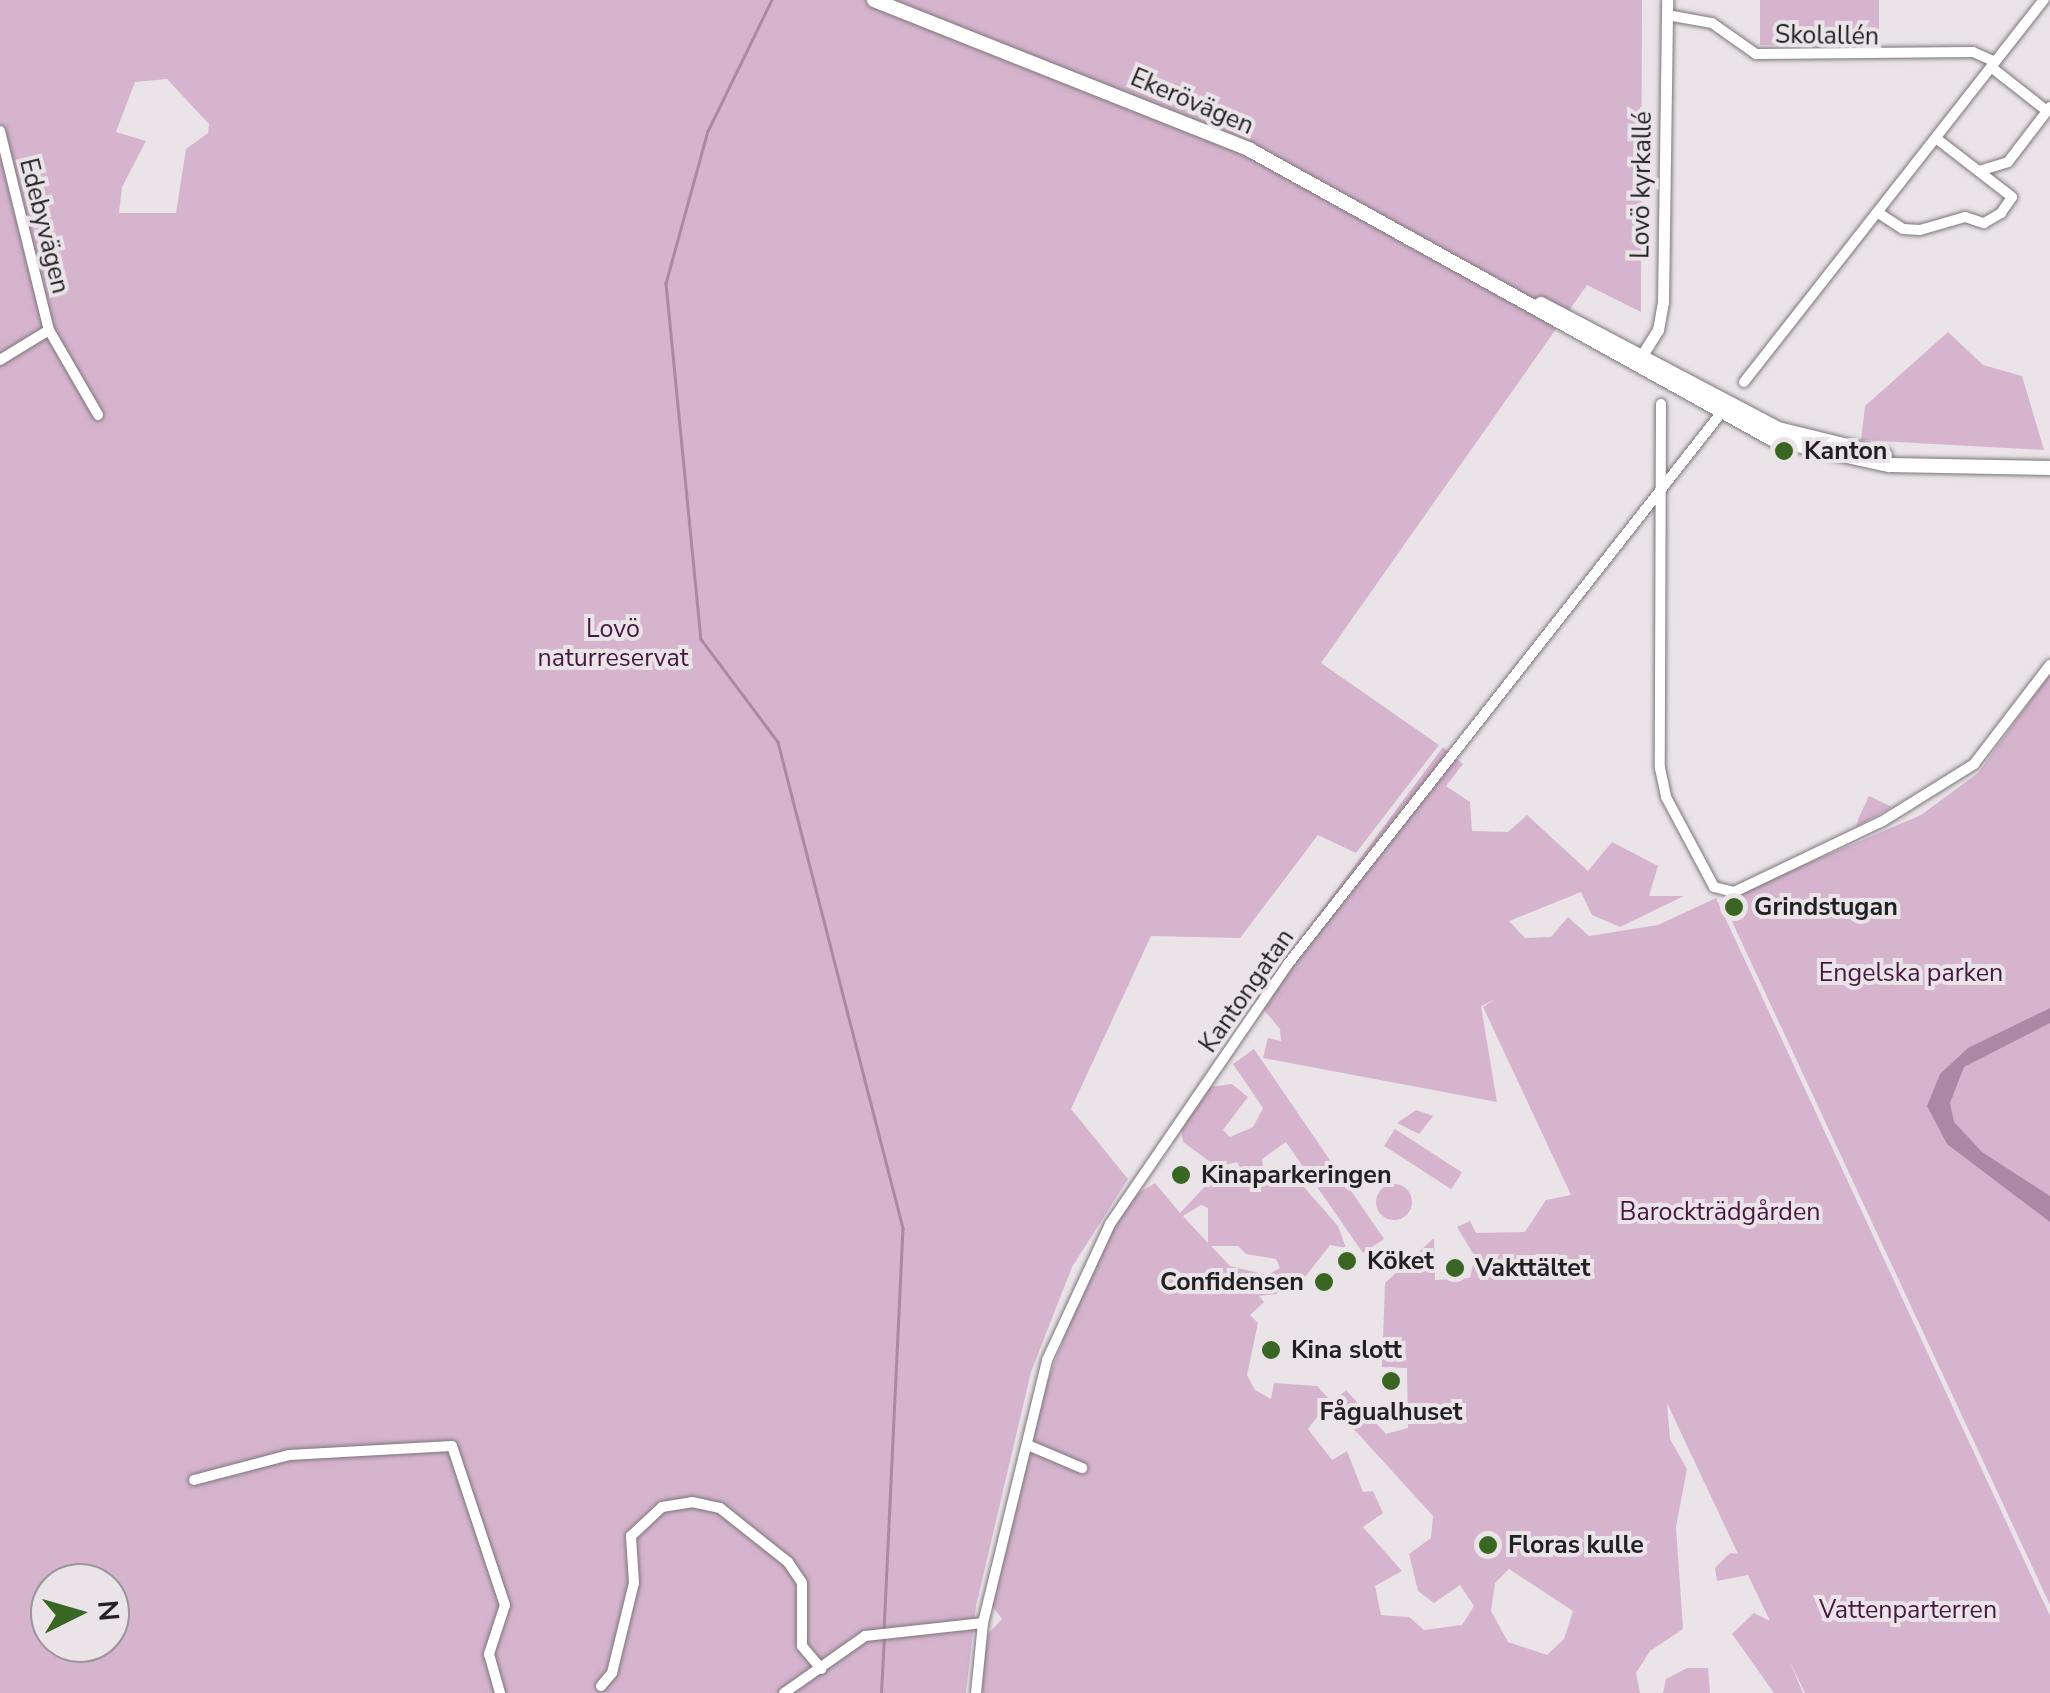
<!DOCTYPE html>
<html>
<head>
<meta charset="utf-8">
<style>
	body { margin:0 }
	#map { position:relative; width:2050px; height:1693px; overflow:hidden; background:#eae4e9; font-family:"Nunito Sans",sans-serif }
	div>[style] { position:absolute }
	[style*='--x'] { left:calc(var(--x)*1px); top:calc(var(--y)*1px); width:calc(var(--w)*1px); rotate:calc(var(--a)*1deg) }
	.green>* { inset:0; background:#d7b4ce; transform-origin:0 0 }
	.round { border-radius:50% }
	.water>* { inset:0; background:#ad88a4 }
	.stream>* { height:2.5px; margin:-1.25px; padding:0 1.25px; transform-origin:1.25px; border-radius:1.25px; background:#ad88a4 }
	.roads { filter:drop-shadow(0 0 2px #7b767a) drop-shadow(0 0 2px #7b767a) }
	.minor>* { height:10px; margin:-5px; padding:0 5px; transform-origin:5px; border-radius:5px; background:#fff }
	.tertiary>* { height:11px; margin:-5.5px; padding:0 5.5px; transform-origin:5.5px; border-radius:5.5px; background:#fff }
	.secondary>* { height:14px; margin:-7px; padding:0 7px; transform-origin:7px; border-radius:7px; background:#fff }
	.dots>* { width:28px; height:28px; translate:-50% -50%; box-sizing:border-box; border:5px solid #eae4e9; border-radius:50% }
	span { translate:-50% -50%; white-space:nowrap; text-align:center; line-height:1.15; -webkit-text-stroke:8px #eae4e9; paint-order:stroke }
	.street-label { font-size:25px; color:#222022 }
	.poi-label { font-size:25px; color:#222022; font-weight:700 }
	.left { translate:0 -50%; text-align:left }
	.right { translate:-100% -50%; text-align:right }
	.park-label { font-size:25px; color:#47173e }
	.north { position:absolute; left:30px; top:1563px; width:100px; height:100px; box-sizing:border-box; background:#eae4e9; border:2px solid #9a9699; border-radius:50%; rotate:85deg; font-size:28px; font-weight:700; line-height:40px; text-align:center; color:#222022 }
	.north::after { content:''; display:block; margin:auto; width:35px; height:45px; background:#3a6624; clip-path:polygon(50% 0,100% 100%,50% 72%,0 100%) }
</style>
</head>
<body>
<div id="map">
	<div class="green">
		<div style="clip-path:polygon(evenodd,0 0,1642px 0,1641px 312px,1587px 285px,1321px 663px,1439px 745px,1356px 853px,1318px 835px,1240px 938px,1151px 936px,1071px 1109px,1128px 1179px,1072px 1267px,1031px 1372px,976px 1606px,966px 1693px,0 1693px,0 0,167px 79px,209px 124px,208px 133px,186px 149px,176px 213px,119px 213px,122px 187px,146px 141px,116px 132px,135px 82px,167px 79px,0 0,50px 1583px,110px 1583px,110px 1643px,50px 1643px,50px 1583px)"></div>
		<div style="left:1760px;top:0;width:119px;height:45px"></div>
		<div style="clip-path:polygon(1948px 332px,1983px 365px,2022px 376px,2044px 450px,1861px 440px,1865px 406px)"></div>
		<div style="clip-path:polygon(2050px 674px,2050px 1605px,1722px 900px,1921px 815px,1978px 773px)"></div>
		<div style="clip-path:polygon(evenodd,1443px 747px,1463px 764px,1446px 786px,1470px 802px,1472px 831px,1508px 832px,1527px 815px,1588px 871px,1612px 842px,1658px 866px,1649px 896px,1684px 896px,1620px 927px,1592px 915px,1581px 892px,1509px 921px,1525px 938px,1551px 937px,1568px 917px,1589px 936px,1658px 925px,1716px 898px,2050px 1616px,2050px 1693px,1805px 1693px,1789px 1660px,1803px 1693px,1774px 1693px,1732px 1634px,1754px 1613px,1770px 1621px,1748px 1575px,1717px 1581px,1715px 1568px,1730px 1553px,1738px 1554px,1667px 1403px,1670px 1439px,1687px 1469px,1676px 1527px,1683px 1629px,1650px 1651px,1636px 1673px,1640px 1693px,979px 1693px,988px 1634px,1002px 1619px,991px 1604px,1044px 1390px,1087px 1278px,1130px 1198px,1155px 1183px,1180px 1213px,1211px 1180px,1243px 1173px,1237px 1162px,1217px 1167px,1183px 1142px,1181px 1129px,1209px 1087px,1232px 1084px,1248px 1097px,1223px 1130px,1230px 1137px,1253px 1127px,1263px 1108px,1233px 1064px,1254px 1049px,1384px 1239px,1363px 1253px,1286px 1142px,1262px 1159px,1265px 1182px,1303px 1186px,1338px 1226px,1346px 1248px,1330px 1245px,1305px 1277px,1302px 1292px,1282px 1280px,1277px 1294px,1259px 1296px,1264px 1302px,1250px 1315px,1258px 1323px,1247px 1375px,1255px 1390px,1271px 1399px,1274px 1383px,1317px 1386px,1330px 1400px,1308px 1429px,1332px 1460px,1347px 1451px,1363px 1492px,1373px 1491px,1383px 1513px,1363px 1527px,1402px 1571px,1375px 1586px,1381px 1615px,1409px 1617px,1424px 1630px,1462px 1625px,1474px 1606px,1460px 1585px,1434px 1603px,1418px 1591px,1409px 1554px,1431px 1538px,1433px 1516px,1331px 1404px,1346px 1390px,1386px 1434px,1408px 1428px,1407px 1368px,1382px 1367px,1385px 1283px,1434px 1238px,1435px 1280px,1470px 1278px,1475px 1257px,1457px 1227px,1470px 1221px,1476px 1233px,1525px 1232px,1546px 1200px,1571px 1195px,1483px 1007px,1496px 999px,1481px 1006px,1497px 1102px,1263px 1058px,1268px 1038px,1281px 1041px,1280px 1029px,1255px 999px,1443px 747px,1201px 1205px,1208px 1208px,1208px 1243px,1183px 1216px,1201px 1205px,1443px 747px,1211px 1246px,1238px 1246px,1246px 1254px,1276px 1259px,1280px 1268px,1267px 1275px,1230px 1266px,1211px 1246px,1443px 747px,1509px 1569px,1573px 1611px,1564px 1639px,1547px 1655px,1508px 1642px,1491px 1611px,1495px 1583px,1509px 1569px)"></div>
		<div style="clip-path:polygon(1869px 796px,1892px 807px,1856px 827px,1859px 817px)"></div>
		<div style="clip-path:polygon(1416px 1110px,1433px 1116px,1419px 1134px,1397px 1123px)"></div>
		<div style="left:1395px;top:1129px;width:80px;height:20px;rotate:33deg"></div>
		<div class="round" style="left:1376px;top:1184px;width:36px;height:36px"></div>
		<div style="clip-path:polygon(1687px 1668px,1708px 1668px,1710px 1693px,1663px 1693px,1666px 1679px)"></div>
	</div>
	<div class="water">
		<div style="clip-path:polygon(2050px 1008px,2050px 1023px,1964px 1067px,1950px 1103px,1954px 1122px,1982px 1152px,2050px 1196px,2050px 1222px,1947px 1144px,1927px 1106px,1940px 1074px,1968px 1048px)"></div>
	</div>
	<div class="stream">
		<div style="--x:772;--y:0;--w:146;--a:116"></div>
		<div style="--x:708;--y:131;--w:158;--a:105.4"></div>
		<div style="--x:666;--y:283;--w:358;--a:84.4"></div>
		<div style="--x:701;--y:639;--w:129;--a:53.2"></div>
		<div style="--x:778;--y:742;--w:502;--a:75.58"></div>
		<div style="--x:903;--y:1228;--w:400;--a:92.7"></div>
		<div style="--x:881;--y:1693;--w:57;--a:-87"></div>
	</div>
	<div class="roads">
		<div class="minor">
			<div style="--x:1667;--y:15;--w:46;--a:10.1"></div>
			<div style="--x:1712;--y:23;--w:54;--a:35.2"></div>
			<div style="--x:1756;--y:54;--w:217;--a:-0.5"></div>
			<div style="--x:1973;--y:52;--w:24;--a:24"></div>
			<div style="--x:1991;--y:67;--w:71;--a:38.2"></div>
			<div style="--x:0;--y:131;--w:205;--a:76.2"></div>
			<div style="--x:49;--y:330;--w:98;--a:60"></div>
			<div style="--x:1979;--y:171;--w:30;--a:-17"></div>
			<div style="--x:2008;--y:162;--w:69;--a:-52.6"></div>
			<div style="--x:1880;--y:214;--w:27;--a:33"></div>
			<div style="--x:1903;--y:229;--w:17;--a:3"></div>
			<div style="--x:1920;--y:230;--w:47;--a:-16.1"></div>
			<div style="--x:1965;--y:217;--w:20;--a:18"></div>
			<div style="--x:1984;--y:223;--w:20;--a:-30"></div>
			<div style="--x:2001;--y:213;--w:19;--a:-55"></div>
			<div style="--x:2012;--y:197;--w:95;--a:-142.3"></div>
			<div style="--x:0;--y:360;--w:57;--a:-31.5"></div>
			<div style="--x:1744;--y:382;--w:486;--a:-51.9"></div>
			<div style="--x:1661;--y:404;--w:364;--a:90.2"></div>
			<div style="--x:1660;--y:768;--w:30;--a:78"></div>
			<div style="--x:1666;--y:797;--w:102;--a:61.9"></div>
			<div style="--x:1714;--y:887;--w:21;--a:14"></div>
			<div style="--x:1734;--y:892;--w:163;--a:-25.5"></div>
			<div style="--x:1881;--y:822;--w:110;--a:-31.9"></div>
			<div style="--x:1974;--y:764;--w:125;--a:-52.5"></div>
			<div style="--x:1028;--y:1445;--w:59;--a:23.1"></div>
			<div style="--x:194;--y:1480;--w:98;--a:-14.7"></div>
			<div style="--x:289;--y:1455;--w:163;--a:-3.2"></div>
			<div style="--x:452;--y:1446;--w:168;--a:71.6"></div>
			<div style="--x:505;--y:1605;--w:52;--a:108.1"></div>
			<div style="--x:489;--y:1654;--w:41;--a:74.2"></div>
			<div style="--x:601;--y:1686;--w:17;--a:-50"></div>
			<div style="--x:612;--y:1673;--w:93;--a:-76.3"></div>
			<div style="--x:634;--y:1583;--w:47;--a:-93.7"></div>
			<div style="--x:631;--y:1536;--w:42;--a:-43.1"></div>
			<div style="--x:662;--y:1507;--w:30;--a:-9"></div>
			<div style="--x:692;--y:1502;--w:29;--a:12"></div>
			<div style="--x:720;--y:1508;--w:87;--a:38.5"></div>
			<div style="--x:788;--y:1562;--w:25;--a:56"></div>
			<div style="--x:802;--y:1583;--w:63;--a:90"></div>
			<div style="--x:802;--y:1646;--w:30;--a:50"></div>
			<div style="--x:784;--y:1693;--w:99;--a:-35.1"></div>
			<div style="--x:865;--y:1636;--w:119;--a:-6.3"></div>
			<div style="--x:976;--y:1693;--w:70;--a:-84.3"></div>
			<div style="--x:983;--y:1623;--w:271;--a:-76.3"></div>
			<div style="--x:1047;--y:1360;--w:150;--a:-65.1"></div>
			<div style="--x:1110;--y:1224;--w:315;--a:-55.6"></div>
			<div style="--x:1288;--y:964;--w:707;--a:-51.83"></div>
		</div>
		<div class="tertiary">
			<div style="--x:1639;--y:360;--w:36;--a:-58"></div>
			<div style="--x:1658;--y:330;--w:28;--a:-80"></div>
			<div style="--x:1663;--y:302;--w:302;--a:-89.2"></div>
		</div>
		<div class="secondary">
			<div style="--x:874;--y:0;--w:405;--a:21.7"></div>
			<div style="--x:1250;--y:150;--w:599;--a:28.96"></div>
			<div style="--x:1774;--y:440;--w:118;--a:12.3"></div>
			<div style="--x:1889;--y:465;--w:161;--a:1.1"></div>
			<div style="--x:1541;--y:304;--w:268;--a:27.8"></div>
			<div style="--x:1778;--y:429;--w:110;--a:13.7"></div>
		</div>
	</div>
	<div class="dots">
		<div style="left:1784px;top:451px;background:#3a6624"></div>
		<div style="left:1734px;top:907px;background:#3a6624"></div>
		<div style="left:1181px;top:1175px;background:#3a6624"></div>
		<div style="left:1347px;top:1261px;background:#3a6624"></div>
		<div style="left:1455px;top:1268px;background:#3a6624"></div>
		<div style="left:1324px;top:1282px;background:#3a6624"></div>
		<div style="left:1271px;top:1350px;background:#3a6624"></div>
		<div style="left:1391px;top:1381px;background:#3a6624"></div>
		<div style="left:1488px;top:1545px;background:#3a6624"></div>
	</div>
	<div class="street-label">
		<span style="left:1827px;top:36px;rotate:1deg">Skolallén</span>
		<span style="left:1192px;top:102px;rotate:23deg">Ekerövägen</span>
		<span style="left:1642px;top:185px;rotate:-89deg">Lovö kyrkallé</span>
		<span style="left:44px;top:226px;rotate:76deg">Edebyvägen</span>
		<span style="left:1247px;top:991px;rotate:-55deg">Kantongatan</span>
	</div>
	<div class="poi-label">
		<span class="left" style="left:1804px;top:451px">Kanton</span>
		<span class="left" style="left:1754px;top:907px">Grindstugan</span>
		<span class="left" style="left:1201px;top:1175px">Kinaparkeringen</span>
		<span class="left" style="left:1367px;top:1261px">Köket</span>
		<span class="left" style="left:1475px;top:1268px">Vakttältet</span>
		<span class="right" style="left:1304px;top:1282px">Confidensen</span>
		<span class="left" style="left:1291px;top:1350px">Kina slott</span>
		<span style="left:1391px;top:1412px">Fågualhuset</span>
		<span class="left" style="left:1508px;top:1545px">Floras kulle</span>
	</div>
	<div class="park-label">
		<span style="left:613px;top:644px">Lovö<br>naturreservat</span>
		<span style="left:1911px;top:973px">Engelska parken</span>
		<span style="left:1720px;top:1212px">Barockträdgården</span>
		<span style="left:1908px;top:1610px">Vattenparterren</span>
	</div>
	<div class="north">N</div>
</div>
</body>
</html>
